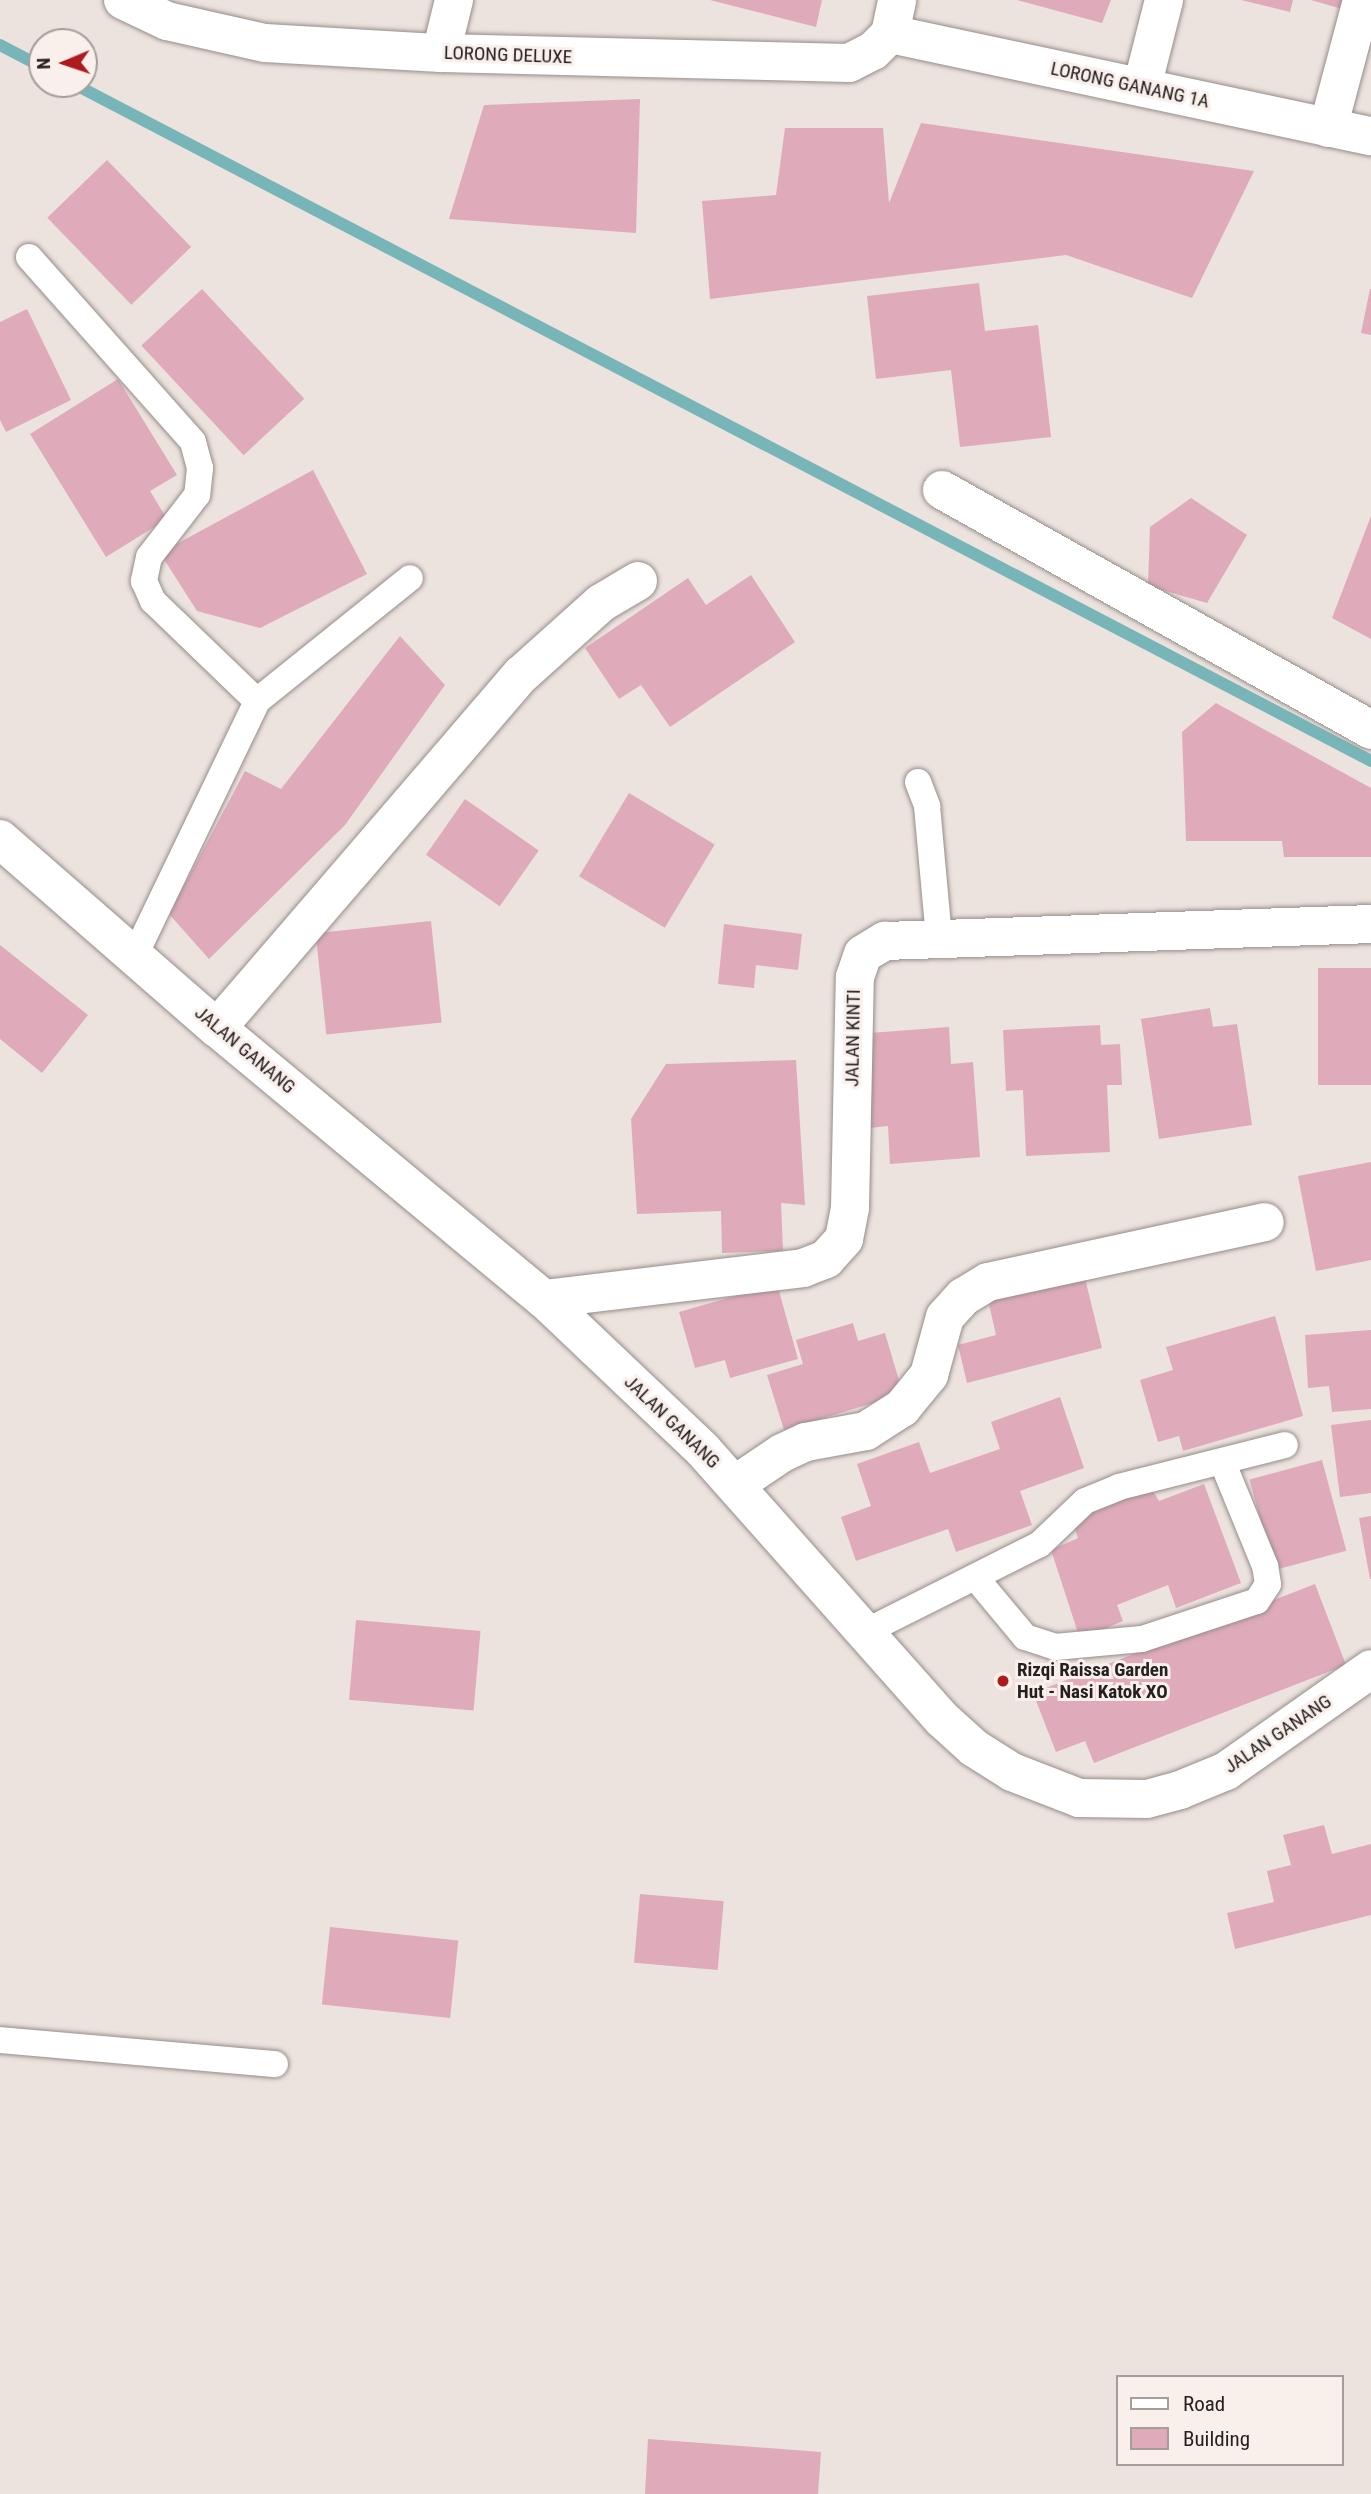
<!DOCTYPE html>
<html>
<head>
<meta charset="utf-8">
<style>
	body { margin:0 }
	#map { position:relative; width:1371px; height:2494px; overflow:hidden; background:#ece2de; font-family:"Roboto Condensed",sans-serif }
	div>[style] { position:absolute }
	[style*='--x'] { left:calc(var(--x)*1px); top:calc(var(--y)*1px); width:calc(var(--w)*1px); rotate:calc(var(--a)*1deg) }
	.stream>* { height:12px; margin:-6px; padding:0 6px; transform-origin:6px; border-radius:6px; background:#77b5b9 }
	.building>* { inset:0; background:#dfabbb; transform-origin:0 0 }
	.roads { filter:drop-shadow(0 0 2px #968d89) drop-shadow(0 0 2px #968d89) }
	.service>* { height:26px; margin:-13px; padding:0 13px; transform-origin:13px; border-radius:13px; background:#fff }
	.minor>* { height:38px; margin:-19px; padding:0 19px; transform-origin:19px; border-radius:19px; background:#fff }
	.dots>* { width:19px; height:19px; translate:-50% -50%; box-sizing:border-box; border:4px solid #f9efeb; border-radius:50% }
	span { translate:-50% -50%; white-space:nowrap; text-align:center; line-height:1.15; -webkit-text-stroke:6px #f9efeb; paint-order:stroke }
	.street-label { font-size:19px; color:#252120 }
	.poi-label { font-size:19px; color:#252120; font-weight:700 }
	.left { translate:0 -50%; text-align:left }
	.legend { position:absolute; left:1116px; top:2375px; width:228px; height:91px; box-sizing:border-box; background:#f9efeb; border:2px solid #a49d9a; margin:0; padding:9px 12px; list-style:none; font-size:21px; color:#252120 }
	.legend li { display:flex; align-items:center; gap:14px; height:35px }
	.legend b { width:35px; border:2px solid #a49d9a }
	.north { position:absolute; left:28px; top:28px; width:70px; height:70px; box-sizing:border-box; background:#f9efeb; border:2px solid #a49d9a; border-radius:50%; rotate:268deg; font-size:19px; font-weight:700; line-height:28px; text-align:center; color:#252120 }
	.north::after { content:''; display:block; margin:auto; width:24px; height:32px; background:#ad1b1e; clip-path:polygon(50% 0,100% 100%,50% 72%,0 100%) }
</style>
</head>
<body>
<div id="map">
	<div class="stream">
		<div style="--x:0;--y:45;--w:47;--a:27.6"></div>
		<div style="--x:74;--y:84;--w:1463;--a:27.56"></div>
	</div>
	<div class="building">
		<div style="clip-path:polygon(710px 0,822px 0,816px 27px)"></div>
		<div style="clip-path:polygon(1017px 0,1111px 0,1102px 23px)"></div>
		<div style="clip-path:polygon(1241px 0,1293px 0,1290px 12px)"></div>
		<div style="clip-path:polygon(1311px 0,1344px 0,1342px 9px)"></div>
		<div style="clip-path:polygon(640px 99px,636px 233px,449px 219px,484px 105px)"></div>
		<div style="clip-path:polygon(921px 123px,1254px 171px,1192px 298px,1066px 255px,710px 299px,702px 201px,776px 195px,785px 128px,883px 128px,889px 203px)"></div>
		<div style="left:107px;top:160px;width:121px;height:83px;rotate:46deg"></div>
		<div style="clip-path:polygon(979px 283px,985px 331px,1038px 325px,1051px 437px,960px 447px,951px 370px,876px 379px,867px 296px)"></div>
		<div style="left:202px;top:289px;width:150px;height:83px;rotate:47deg"></div>
		<div style="clip-path:polygon(1370px 289px,1371px 289px,1371px 335px,1361px 333px)"></div>
		<div style="clip-path:polygon(27px 309px,71px 400px,6px 432px,0 420px,0 322px)"></div>
		<div style="clip-path:polygon(118px 379px,177px 475px,150px 491px,167px 519px,106px 557px,30px 434px)"></div>
		<div style="clip-path:polygon(313px 470px,367px 574px,260px 628px,197px 611px,160px 553px)"></div>
		<div style="clip-path:polygon(1191px 498px,1247px 535px,1207px 603px,1148px 586px,1150px 527px)"></div>
		<div style="clip-path:polygon(1371px 516px,1371px 639px,1332px 618px)"></div>
		<div style="clip-path:polygon(751px 575px,795px 642px,670px 727px,641px 685px,619px 699px,585px 648px,688px 578px,706px 605px)"></div>
		<div style="clip-path:polygon(400px 636px,445px 685px,345px 825px,209px 959px,169px 914px,245px 771px,281px 789px)"></div>
		<div style="clip-path:polygon(1216px 703px,1371px 788px,1371px 857px,1284px 857px,1282px 841px,1186px 841px,1182px 732px)"></div>
		<div style="left:629px;top:793px;width:100px;height:97px;rotate:31deg"></div>
		<div style="left:465px;top:799px;width:90px;height:68px;rotate:35deg"></div>
		<div style="left:431px;top:921px;width:102px;height:116px;rotate:84deg"></div>
		<div style="clip-path:polygon(724px 924px,802px 934px,798px 970px,756px 965px,754px 988px,718px 984px)"></div>
		<div style="clip-path:polygon(0 945px,88px 1015px,42px 1073px,0 1039px)"></div>
		<div style="left:1371px;top:968px;width:117px;height:53px;rotate:90deg"></div>
		<div style="clip-path:polygon(1210px 1008px,1213px 1027px,1237px 1024px,1252px 1125px,1159px 1139px,1141px 1019px)"></div>
		<div style="clip-path:polygon(1100px 1025px,1101px 1045px,1120px 1044px,1122px 1085px,1107px 1085px,1110px 1152px,1026px 1156px,1023px 1090px,1006px 1091px,1003px 1030px)"></div>
		<div style="clip-path:polygon(949px 1027px,951px 1064px,973px 1062px,980px 1157px,890px 1164px,888px 1126px,859px 1129px,857px 1034px)"></div>
		<div style="clip-path:polygon(796px 1060px,805px 1205px,781px 1203px,783px 1251px,722px 1253px,721px 1211px,637px 1214px,631px 1119px,666px 1064px)"></div>
		<div style="clip-path:polygon(1371px 1162px,1371px 1260px,1316px 1271px,1298px 1176px)"></div>
		<div style="clip-path:polygon(1082px 1266px,1102px 1348px,967px 1383px,958px 1345px,996px 1335px,986px 1291px)"></div>
		<div style="clip-path:polygon(777px 1284px,798px 1359px,730px 1378px,725px 1360px,695px 1368px,679px 1312px)"></div>
		<div style="clip-path:polygon(1275px 1316px,1303px 1416px,1183px 1451px,1179px 1436px,1158px 1442px,1140px 1380px,1173px 1370px,1166px 1347px)"></div>
		<div style="clip-path:polygon(853px 1323px,858px 1341px,885px 1333px,903px 1394px,784px 1430px,767px 1375px,803px 1364px,796px 1340px)"></div>
		<div style="clip-path:polygon(1371px 1330px,1371px 1409px,1332px 1412px,1329px 1386px,1308px 1388px,1305px 1335px)"></div>
		<div style="clip-path:polygon(1060px 1397px,1084px 1468px,1020px 1491px,1032px 1525px,956px 1552px,948px 1529px,856px 1561px,841px 1517px,871px 1506px,857px 1464px,919px 1442px,930px 1473px,1000px 1449px,991px 1422px)"></div>
		<div style="clip-path:polygon(1371px 1420px,1371px 1493px,1340px 1497px,1331px 1425px)"></div>
		<div style="left:1322px;top:1460px;width:94px;height:75px;rotate:75deg"></div>
		<div style="clip-path:polygon(1204px 1484px,1241px 1583px,1176px 1608px,1168px 1585px,1117px 1605px,1123px 1621px,1080px 1639px,1051px 1550px,1078px 1538px,1071px 1517px,1150px 1486px,1159px 1501px)"></div>
		<div style="clip-path:polygon(1371px 1516px,1371px 1579px,1370px 1579px,1359px 1518px)"></div>
		<div style="clip-path:polygon(1315px 1584px,1346px 1665px,1094px 1763px,1085px 1741px,1056px 1752px,1033px 1693px)"></div>
		<div style="left:356px;top:1620px;width:125px;height:80px;rotate:5deg"></div>
		<div style="clip-path:polygon(1324px 1825px,1332px 1854px,1371px 1844px,1371px 1915px,1235px 1949px,1227px 1913px,1274px 1902px,1267px 1871px,1291px 1865px,1283px 1835px)"></div>
		<div style="left:640px;top:1894px;width:84px;height:69px;rotate:5deg"></div>
		<div style="left:330px;top:1927px;width:129px;height:78px;rotate:6deg"></div>
		<div style="clip-path:polygon(648px 2439px,821px 2452px,818px 2494px,645px 2494px)"></div>
	</div>
	<div class="roads">
		<div class="service">
			<div style="--x:29;--y:257;--w:247;--a:48.4"></div>
			<div style="--x:193;--y:442;--w:27;--a:75"></div>
			<div style="--x:200;--y:468;--w:27;--a:96"></div>
			<div style="--x:197;--y:495;--w:78;--a:127.7"></div>
			<div style="--x:149;--y:557;--w:25;--a:102"></div>
			<div style="--x:144;--y:581;--w:22;--a:66"></div>
			<div style="--x:153;--y:601;--w:144;--a:43.9"></div>
			<div style="--x:918;--y:782;--w:26;--a:69"></div>
			<div style="--x:927;--y:806;--w:134;--a:84.8"></div>
			<div style="--x:135;--y:955;--w:282;--a:-64.3"></div>
			<div style="--x:257;--y:701;--w:196;--a:-38.8"></div>
			<div style="--x:975;--y:1577;--w:78;--a:50.2"></div>
			<div style="--x:1025;--y:1637;--w:32;--a:18"></div>
			<div style="--x:1055;--y:1647;--w:87;--a:-5.3"></div>
			<div style="--x:1142;--y:1639;--w:121;--a:-18.3"></div>
			<div style="--x:1257;--y:1601;--w:20;--a:-57"></div>
			<div style="--x:1268;--y:1584;--w:18;--a:-99"></div>
			<div style="--x:1265;--y:1566;--w:113;--a:-112.3"></div>
			<div style="--x:863;--y:1633;--w:198;--a:-26.7"></div>
			<div style="--x:1040;--y:1544;--w:62;--a:-43.7"></div>
			<div style="--x:1085;--y:1501;--w:37;--a:-22"></div>
			<div style="--x:1119;--y:1487;--w:171;--a:-14.2"></div>
			<div style="--x:0;--y:2040;--w:276;--a:5"></div>
		</div>
		<div class="minor">
			<div style="--x:123;--y:0;--w:49;--a:25.5"></div>
			<div style="--x:167;--y:21;--w:100;--a:12.7"></div>
			<div style="--x:265;--y:43;--w:176;--a:3.3"></div>
			<div style="--x:441;--y:53;--w:408;--a:1.4"></div>
			<div style="--x:849;--y:63;--w:27;--a:-27"></div>
			<div style="--x:873;--y:51;--w:24;--a:-45"></div>
			<div style="--x:890;--y:34;--w:492;--a:12"></div>
			<div style="--x:890;--y:34;--w:35;--a:-78"></div>
			<div style="--x:441;--y:53;--w:55;--a:-76.2"></div>
			<div style="--x:1142;--y:87;--w:90;--a:-75.8"></div>
			<div style="--x:1328;--y:128;--w:132;--a:-75.1"></div>
			<div style="--x:942;--y:490;--w:492;--a:29.2"></div>
			<div style="--x:0;--y:839;--w:288;--a:41.1"></div>
			<div style="--x:217;--y:1028;--w:425;--a:39.7"></div>
			<div style="--x:544;--y:1299;--w:219;--a:43.5"></div>
			<div style="--x:703;--y:1450;--w:360;--a:48.4"></div>
			<div style="--x:942;--y:1719;--w:43;--a:42.2"></div>
			<div style="--x:974;--y:1748;--w:45;--a:32.3"></div>
			<div style="--x:1012;--y:1772;--w:72;--a:21.2"></div>
			<div style="--x:1079;--y:1798;--w:68;--a:0.8"></div>
			<div style="--x:1147;--y:1799;--w:34;--a:-15"></div>
			<div style="--x:1180;--y:1790;--w:50;--a:-22.4"></div>
			<div style="--x:1226;--y:1771;--w:177;--a:-35.1"></div>
			<div style="--x:217;--y:1028;--w:467;--a:-49.3"></div>
			<div style="--x:522;--y:674;--w:106;--a:-41.9"></div>
			<div style="--x:601;--y:603;--w:43;--a:-30.7"></div>
			<div style="--x:544;--y:1299;--w:261;--a:-6.8"></div>
			<div style="--x:803;--y:1268;--w:25;--a:-21"></div>
			<div style="--x:826;--y:1259;--w:27;--a:-48"></div>
			<div style="--x:844;--y:1239;--w:32;--a:-79"></div>
			<div style="--x:850;--y:1208;--w:231;--a:-88.8"></div>
			<div style="--x:855;--y:977;--w:24;--a:-71"></div>
			<div style="--x:863;--y:954;--w:26;--a:-31"></div>
			<div style="--x:885;--y:941;--w:486;--a:-2"></div>
			<div style="--x:736;--y:1484;--w:55;--a:-34"></div>
			<div style="--x:782;--y:1453;--w:26;--a:-25"></div>
			<div style="--x:806;--y:1442;--w:61;--a:-10.4"></div>
			<div style="--x:866;--y:1431;--w:43;--a:-32.6"></div>
			<div style="--x:902;--y:1408;--w:43;--a:-50.7"></div>
			<div style="--x:929;--y:1375;--w:60;--a:-74.6"></div>
			<div style="--x:945;--y:1317;--w:27;--a:-48"></div>
			<div style="--x:963;--y:1297;--w:29;--a:-31"></div>
			<div style="--x:988;--y:1282;--w:283;--a:-12.2"></div>
		</div>
	</div>
	<div class="dots">
		<div style="left:1003px;top:1681px;background:#ad1b1e"></div>
	</div>
	<div class="street-label">
		<span style="left:508px;top:55px;rotate:2deg">LORONG DELUXE</span>
		<span style="left:1130px;top:85px;rotate:12deg">LORONG GANANG 1A</span>
		<span style="left:853px;top:1038px;rotate:-89deg">JALAN KINTI</span>
		<span style="left:245px;top:1050px;rotate:40deg">JALAN GANANG</span>
		<span style="left:672px;top:1422px;rotate:44deg">JALAN GANANG</span>
		<span style="left:1278px;top:1734px;rotate:-34deg">JALAN GANANG</span>
	</div>
	<div class="poi-label">
		<span class="left" style="left:1017px;top:1681px">Rizqi Raissa Garden<br>Hut - Nasi Katok XO</span>
	</div>
	<ul class="legend">
	<li><b style="height:9px;background:#fff"></b>Road</li>
	<li><b style="height:19px;background:#dfabbb"></b>Building</li>
	</ul>
	<div class="north">N</div>
</div>
</body>
</html>
